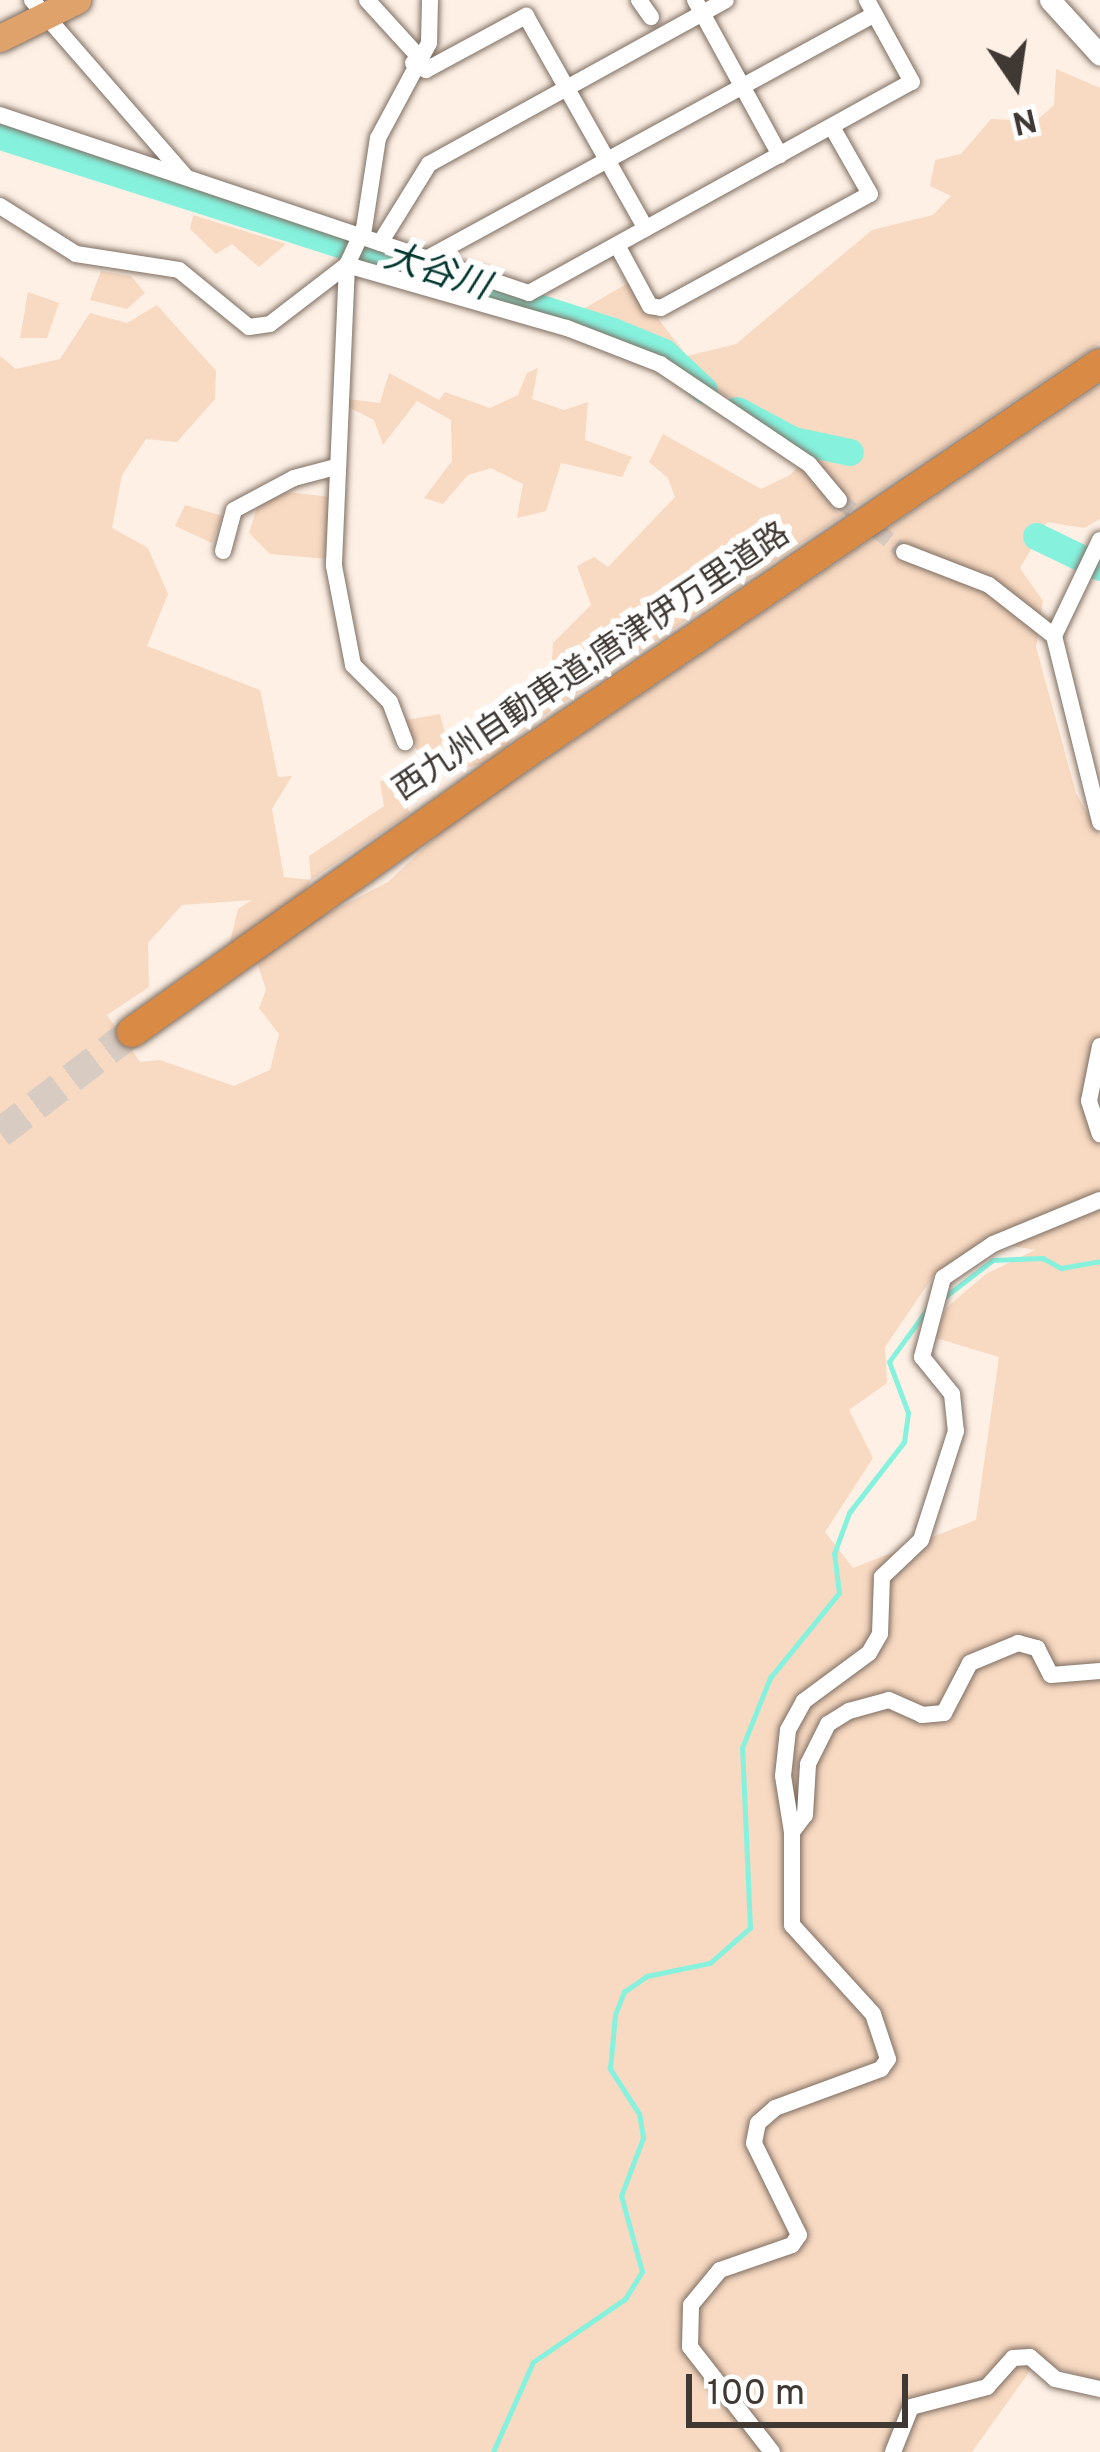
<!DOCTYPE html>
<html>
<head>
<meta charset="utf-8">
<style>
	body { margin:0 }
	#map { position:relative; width:1100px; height:2452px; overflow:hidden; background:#fef0e5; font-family:Overpass,"Noto Sans JP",sans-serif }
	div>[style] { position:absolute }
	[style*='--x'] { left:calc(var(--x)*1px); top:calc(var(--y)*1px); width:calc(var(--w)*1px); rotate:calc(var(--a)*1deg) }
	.green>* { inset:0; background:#f8d9c1 }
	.stream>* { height:4.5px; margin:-2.25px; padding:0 2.25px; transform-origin:2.25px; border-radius:2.25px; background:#86f2de }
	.river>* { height:27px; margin:-13.5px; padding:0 13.5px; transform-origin:13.5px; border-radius:13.5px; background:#86f2de }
	.minor-tunnel>* { height:16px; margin-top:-8px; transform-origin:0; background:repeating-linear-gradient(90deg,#d8cbc1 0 16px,transparent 0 24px) }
	.motorway-tunnel>* { height:30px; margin-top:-15px; transform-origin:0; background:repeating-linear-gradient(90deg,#d8cbc1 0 30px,transparent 0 45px) }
	.roads { filter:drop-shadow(0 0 3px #7e6e62) drop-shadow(0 0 3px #7e6e62) }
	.minor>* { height:16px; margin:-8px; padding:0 8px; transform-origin:8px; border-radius:8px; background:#fff }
	.tertiary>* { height:21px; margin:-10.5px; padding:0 10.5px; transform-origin:10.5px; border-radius:10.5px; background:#fff }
	.trunk>* { height:27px; margin:-13.5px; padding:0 13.5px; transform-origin:13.5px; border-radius:13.5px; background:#e0a26b }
	.motorway>* { height:30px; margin:-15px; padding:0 15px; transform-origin:15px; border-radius:15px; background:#d98b46 }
	span { translate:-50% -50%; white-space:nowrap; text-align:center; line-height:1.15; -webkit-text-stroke:12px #fff; paint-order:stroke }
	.street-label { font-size:33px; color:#3f3833 }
	.water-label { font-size:36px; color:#01362f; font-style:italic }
	.north { position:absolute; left:956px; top:24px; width:120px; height:120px; -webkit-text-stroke:9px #fff; paint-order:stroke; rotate:167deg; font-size:33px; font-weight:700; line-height:48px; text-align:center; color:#3f3833 }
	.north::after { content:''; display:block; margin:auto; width:42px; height:54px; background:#3f3833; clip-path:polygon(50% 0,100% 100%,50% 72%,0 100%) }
	.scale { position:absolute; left:686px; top:2374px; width:222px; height:54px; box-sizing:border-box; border:6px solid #3f3833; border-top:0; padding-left:15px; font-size:36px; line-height:42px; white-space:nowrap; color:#3f3833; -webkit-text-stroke:9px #fff; paint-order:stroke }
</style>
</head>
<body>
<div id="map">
	<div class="green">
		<div style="clip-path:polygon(evenodd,1056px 69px,1100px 88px,1100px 343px,515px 735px,504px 751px,523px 775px,1100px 385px,1100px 519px,1084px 528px,1047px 522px,1020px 568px,1043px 601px,1036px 647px,1076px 793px,1100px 836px,1100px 2382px,1037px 2361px,972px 2452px,0 2452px,0 356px,16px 369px,60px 359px,90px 313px,127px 323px,157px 305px,216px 371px,215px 399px,177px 442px,146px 439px,122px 475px,112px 528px,148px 548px,168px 594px,147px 646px,260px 690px,278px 777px,292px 776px,272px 809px,284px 877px,311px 880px,309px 856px,384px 806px,380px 782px,390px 776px,410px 813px,311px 880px,302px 897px,317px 919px,388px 882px,489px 787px,483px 764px,431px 776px,401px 721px,440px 714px,447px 740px,515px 735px,513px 710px,551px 673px,553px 643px,591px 605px,577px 566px,594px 557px,608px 567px,675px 497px,668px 478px,649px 462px,663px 434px,761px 489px,790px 475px,820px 444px,716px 390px,687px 356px,576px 313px,630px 282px,687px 356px,736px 344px,872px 230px,933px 215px,951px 196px,930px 186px,935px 160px,961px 154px,991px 119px,1036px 121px,1054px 105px,1056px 69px,252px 900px,238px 909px,229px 946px,245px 967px,258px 965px,266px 990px,259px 1008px,279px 1034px,270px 1070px,234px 1086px,160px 1060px,140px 1062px,107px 1015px,149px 987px,148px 943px,182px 905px,252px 900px,1056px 69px,985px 1241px,1035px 1250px,986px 1274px,946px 1308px,936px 1338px,999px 1357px,976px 1520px,853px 1568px,825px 1532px,873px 1458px,849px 1410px,887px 1383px,885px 1347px,934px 1275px,985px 1241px)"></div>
		<div style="clip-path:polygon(193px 215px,286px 244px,259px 267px,232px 244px,216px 254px,190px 229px)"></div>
		<div style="clip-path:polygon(101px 271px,131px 276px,145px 293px,127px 309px,90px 300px)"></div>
		<div style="clip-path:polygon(28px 292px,59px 303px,47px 338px,20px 338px)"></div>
		<div style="clip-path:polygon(538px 368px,532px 399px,564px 410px,588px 402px,585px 440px,632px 457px,622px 477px,561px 463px,546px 511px,517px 518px,523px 484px,491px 468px,468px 475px,443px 504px,424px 498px,452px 461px,451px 420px,417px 401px,383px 445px,374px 420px,348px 407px,348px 399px,380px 403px,389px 373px,439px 400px,445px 392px,490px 408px,518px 395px,527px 373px)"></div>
		<div style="clip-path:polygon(278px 491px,331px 497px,328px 559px,270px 554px,249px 533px,259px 501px)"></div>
		<div style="clip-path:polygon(185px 505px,223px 516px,212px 543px,175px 526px)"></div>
	</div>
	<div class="stream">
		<div style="--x:946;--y:1296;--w:59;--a:-37.5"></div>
		<div style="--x:993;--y:1260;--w:50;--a:-2.3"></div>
		<div style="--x:1043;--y:1258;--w:21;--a:29"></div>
		<div style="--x:1061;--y:1268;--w:40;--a:-10"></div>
		<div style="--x:493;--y:2452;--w:98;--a:-66"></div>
		<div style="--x:533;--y:2362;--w:112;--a:-34.4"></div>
		<div style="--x:625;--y:2299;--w:32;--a:-58"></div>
		<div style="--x:642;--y:2272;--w:79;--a:-105.4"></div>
		<div style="--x:621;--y:2196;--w:62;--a:-69.2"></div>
		<div style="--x:643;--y:2138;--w:24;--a:-99"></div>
		<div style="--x:639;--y:2114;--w:54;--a:-122.8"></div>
		<div style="--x:610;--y:2069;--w:54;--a:-84.7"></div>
		<div style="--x:615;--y:2015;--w:25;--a:-69"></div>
		<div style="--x:624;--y:1992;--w:28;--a:-35"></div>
		<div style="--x:647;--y:1976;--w:64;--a:-11.7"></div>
		<div style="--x:710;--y:1963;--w:53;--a:-41.2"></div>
		<div style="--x:750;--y:1928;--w:180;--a:-92.5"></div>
		<div style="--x:742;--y:1748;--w:75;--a:-68.2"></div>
		<div style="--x:770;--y:1678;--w:109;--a:-50.9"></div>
		<div style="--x:839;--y:1593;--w:39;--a:-97"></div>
		<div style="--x:834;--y:1554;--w:44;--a:-69.9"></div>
		<div style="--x:849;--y:1513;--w:90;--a:-52.2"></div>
		<div style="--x:904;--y:1442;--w:29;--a:-82"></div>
		<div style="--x:908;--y:1413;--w:54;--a:-110.4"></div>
		<div style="--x:889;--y:1362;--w:72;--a:-54.1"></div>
	</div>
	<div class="river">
		<div style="--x:0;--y:136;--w:643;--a:17.65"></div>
		<div style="--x:613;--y:331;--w:55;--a:22.4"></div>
		<div style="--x:664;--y:352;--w:55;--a:43.5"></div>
		<div style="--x:737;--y:410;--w:64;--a:28.2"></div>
		<div style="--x:793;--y:440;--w:58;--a:11.9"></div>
		<div style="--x:1036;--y:536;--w:71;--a:25.8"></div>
	</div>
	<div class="minor-tunnel">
		<div style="--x:839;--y:500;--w:83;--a:38.7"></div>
	</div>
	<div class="motorway-tunnel">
		<div style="--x:0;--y:1133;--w:166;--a:-37.4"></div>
	</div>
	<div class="roads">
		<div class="minor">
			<div style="--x:32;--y:0;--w:233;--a:49"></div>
			<div style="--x:367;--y:0;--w:74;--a:47.7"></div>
			<div style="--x:430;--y:0;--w:43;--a:91.3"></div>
			<div style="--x:429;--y:43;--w:108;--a:118.2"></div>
			<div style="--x:378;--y:138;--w:91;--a:98.8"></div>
			<div style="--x:364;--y:228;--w:41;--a:114.7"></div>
			<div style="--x:347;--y:265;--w:229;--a:16"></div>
			<div style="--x:567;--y:328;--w:100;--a:21.2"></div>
			<div style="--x:660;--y:364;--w:179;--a:33.9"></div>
			<div style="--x:809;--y:464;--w:47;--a:50.2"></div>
			<div style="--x:639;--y:0;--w:21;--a:55"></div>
			<div style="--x:695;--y:0;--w:177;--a:61.3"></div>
			<div style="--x:413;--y:63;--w:15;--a:28"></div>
			<div style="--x:426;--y:70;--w:114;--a:-28.4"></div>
			<div style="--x:526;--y:16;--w:244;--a:60.6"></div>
			<div style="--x:0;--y:115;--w:558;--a:18.6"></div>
			<div style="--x:529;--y:293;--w:437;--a:-28.9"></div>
			<div style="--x:912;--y:82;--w:94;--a:-118.8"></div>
			<div style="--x:0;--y:206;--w:90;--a:32.3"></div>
			<div style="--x:76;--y:254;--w:104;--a:8.8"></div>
			<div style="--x:179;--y:270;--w:90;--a:39.2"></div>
			<div style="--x:249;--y:327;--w:21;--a:-8"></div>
			<div style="--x:270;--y:324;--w:97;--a:-37.5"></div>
			<div style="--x:380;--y:243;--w:93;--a:-58.2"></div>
			<div style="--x:429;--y:164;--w:339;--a:-28.9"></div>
			<div style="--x:617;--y:245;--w:69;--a:61.6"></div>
			<div style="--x:650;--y:306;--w:11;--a:10"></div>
			<div style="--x:661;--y:308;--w:238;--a:-28.6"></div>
			<div style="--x:870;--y:194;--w:77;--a:-119.6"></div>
			<div style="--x:426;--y:259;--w:511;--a:-28.62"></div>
			<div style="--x:347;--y:265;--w:301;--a:92.5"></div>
			<div style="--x:334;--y:566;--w:101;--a:79.1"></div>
			<div style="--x:353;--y:665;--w:52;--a:45"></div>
			<div style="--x:390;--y:702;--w:43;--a:69.4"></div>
			<div style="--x:1100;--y:540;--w:106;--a:115.6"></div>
			<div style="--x:1054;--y:636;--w:192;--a:76.1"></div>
			<div style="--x:223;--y:551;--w:42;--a:-75"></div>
			<div style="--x:234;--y:510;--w:68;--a:-28.1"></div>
			<div style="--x:294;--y:478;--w:43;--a:-14.7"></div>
			<div style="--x:904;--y:552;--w:91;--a:21.2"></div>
			<div style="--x:989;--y:585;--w:83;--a:38.1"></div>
			<div style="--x:1100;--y:1046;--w:56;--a:101.3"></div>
			<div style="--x:1089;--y:1101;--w:35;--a:72"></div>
			<div style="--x:1100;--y:1200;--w:116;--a:157.6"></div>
			<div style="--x:993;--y:1244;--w:60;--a:145.8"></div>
			<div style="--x:943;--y:1278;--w:82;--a:104.9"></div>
			<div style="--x:922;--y:1357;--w:48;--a:51"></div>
			<div style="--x:952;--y:1394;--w:37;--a:84"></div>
			<div style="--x:956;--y:1431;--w:114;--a:107.8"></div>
			<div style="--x:921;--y:1540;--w:54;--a:136.5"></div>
			<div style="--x:882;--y:1577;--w:57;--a:92"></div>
			<div style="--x:880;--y:1634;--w:22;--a:120"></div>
			<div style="--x:869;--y:1653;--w:81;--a:143.6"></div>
			<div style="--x:804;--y:1701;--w:33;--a:119"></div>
			<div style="--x:788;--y:1730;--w:46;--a:96.2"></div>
			<div style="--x:783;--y:1776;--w:57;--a:80.9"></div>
			<div style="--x:792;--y:1832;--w:21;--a:-53"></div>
			<div style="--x:805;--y:1815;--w:51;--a:-86.6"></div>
			<div style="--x:808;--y:1764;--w:45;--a:-63.4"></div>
			<div style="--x:828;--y:1724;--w:25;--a:-32"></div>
			<div style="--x:849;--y:1711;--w:41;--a:-15.4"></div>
			<div style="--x:889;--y:1700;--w:36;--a:24"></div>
			<div style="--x:922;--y:1715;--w:22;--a:-5"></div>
			<div style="--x:944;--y:1713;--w:56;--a:-62.5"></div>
			<div style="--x:970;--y:1663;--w:52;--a:-22.6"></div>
			<div style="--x:1018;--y:1643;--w:20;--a:15"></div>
			<div style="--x:1037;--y:1648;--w:30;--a:63"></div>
			<div style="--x:1051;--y:1675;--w:49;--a:-4.7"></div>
			<div style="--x:772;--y:2452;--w:133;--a:-128"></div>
			<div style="--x:690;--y:2347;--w:42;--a:-88.6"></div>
			<div style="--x:691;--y:2305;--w:45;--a:-50.4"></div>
			<div style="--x:720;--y:2270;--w:76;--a:-19.1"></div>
			<div style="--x:792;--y:2245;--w:12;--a:-55"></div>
			<div style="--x:799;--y:2235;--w:102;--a:-116.1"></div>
			<div style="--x:754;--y:2143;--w:20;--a:-79"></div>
			<div style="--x:758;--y:2123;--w:23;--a:-41"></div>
			<div style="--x:775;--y:2108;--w:113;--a:-20.2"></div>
			<div style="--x:881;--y:2069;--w:12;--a:-55"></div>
			<div style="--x:888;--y:2059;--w:47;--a:-108.4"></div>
			<div style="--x:873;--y:2014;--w:120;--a:-132.3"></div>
			<div style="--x:792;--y:1925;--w:93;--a:-90"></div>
			<div style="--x:893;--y:2452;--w:48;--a:-68.2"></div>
			<div style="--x:911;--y:2407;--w:79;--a:-14.7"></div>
			<div style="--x:987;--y:2387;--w:39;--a:-48"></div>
			<div style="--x:1013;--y:2358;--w:17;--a:-3"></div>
			<div style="--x:1030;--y:2357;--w:33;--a:41"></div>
			<div style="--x:1055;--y:2379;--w:46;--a:12.5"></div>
		</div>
		<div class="tertiary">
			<div style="--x:1050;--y:0;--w:74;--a:47.7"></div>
		</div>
		<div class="trunk">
			<div style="--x:0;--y:38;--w:86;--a:-26.3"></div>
		</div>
		<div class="motorway">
			<div style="--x:132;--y:1032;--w:467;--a:-35.3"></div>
			<div style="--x:513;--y:762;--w:709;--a:-34.14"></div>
		</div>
	</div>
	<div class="street-label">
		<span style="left:593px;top:664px;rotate:-34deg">西九州自動車道;唐津伊万里道路</span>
	</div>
	<div class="water-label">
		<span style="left:436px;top:274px;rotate:18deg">大谷川</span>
	</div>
	<div class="north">N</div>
	<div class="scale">100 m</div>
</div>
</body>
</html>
